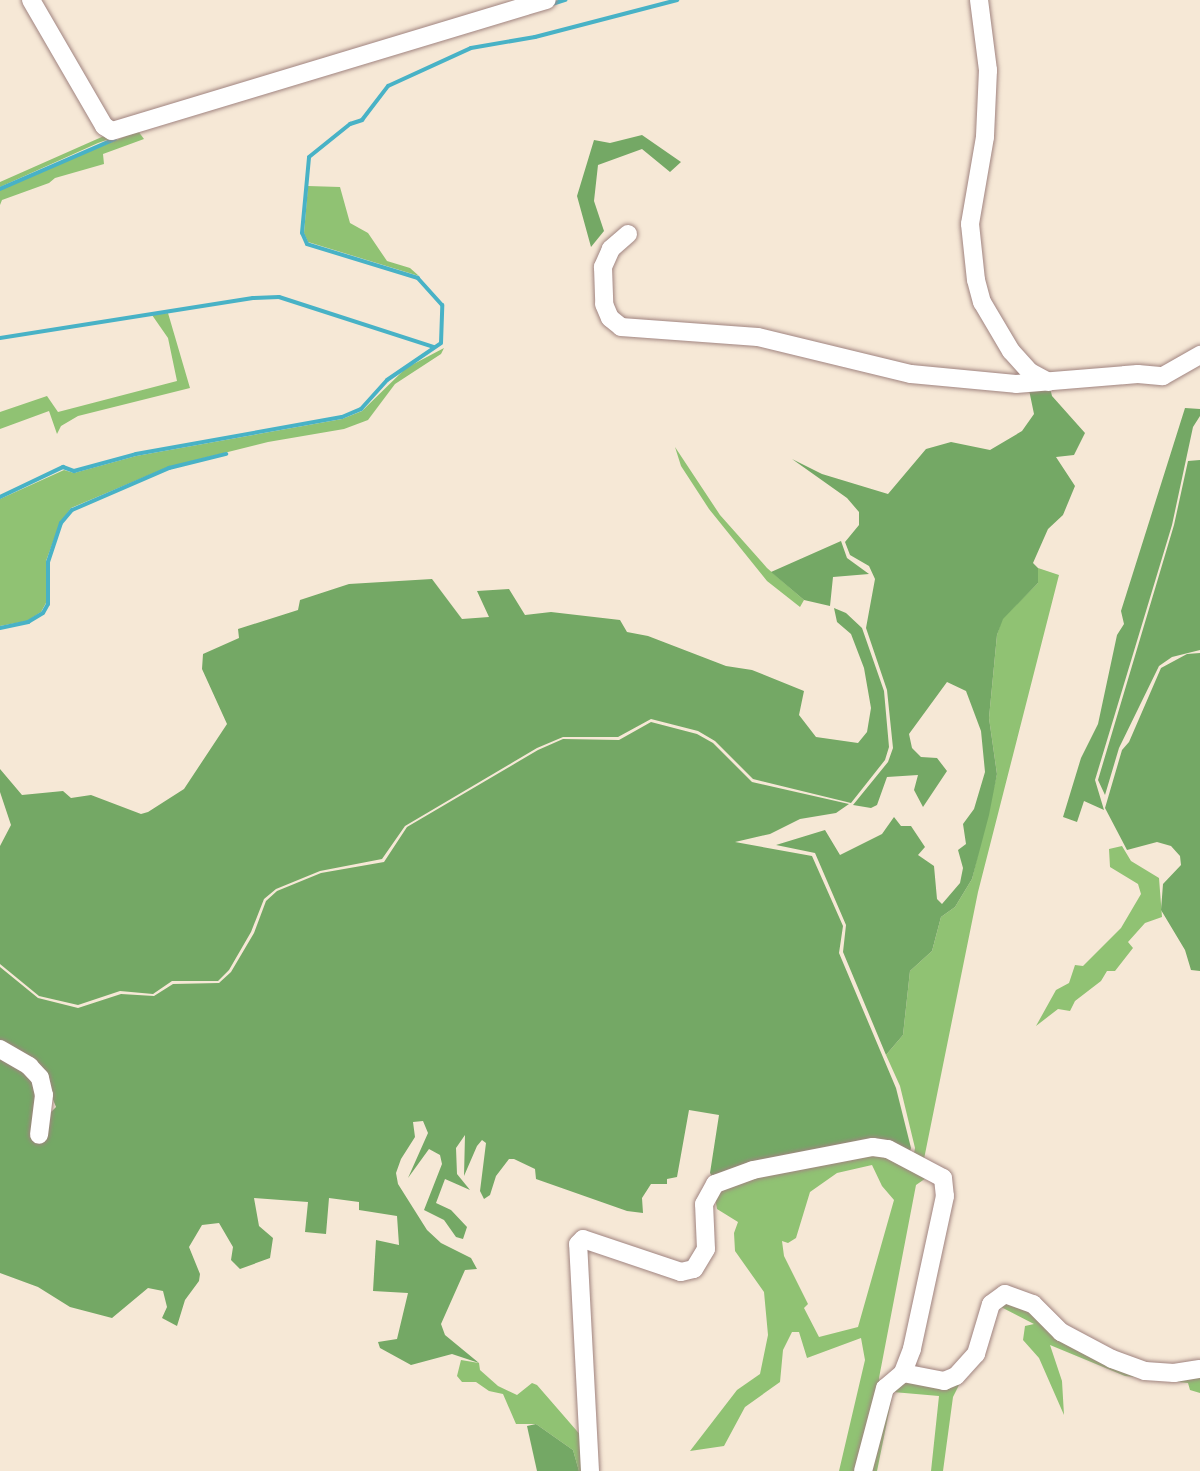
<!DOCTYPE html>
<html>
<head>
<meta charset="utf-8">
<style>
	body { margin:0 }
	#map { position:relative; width:1200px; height:1471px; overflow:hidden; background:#f6e8d6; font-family:Alegreya,serif }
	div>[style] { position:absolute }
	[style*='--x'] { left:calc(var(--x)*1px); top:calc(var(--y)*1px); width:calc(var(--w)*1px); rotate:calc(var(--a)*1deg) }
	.green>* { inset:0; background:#90c273 }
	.forest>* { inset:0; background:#74a865 }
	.stream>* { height:4px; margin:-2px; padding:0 2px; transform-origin:2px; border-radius:2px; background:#48b2c6 }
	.roads { filter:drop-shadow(0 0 2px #a08480) drop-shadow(0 0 2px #a08480) }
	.minor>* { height:18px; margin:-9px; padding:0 9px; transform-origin:9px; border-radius:9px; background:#fff }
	span { translate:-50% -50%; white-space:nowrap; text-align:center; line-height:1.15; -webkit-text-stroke:4.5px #f7f3e8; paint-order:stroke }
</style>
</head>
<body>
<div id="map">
	<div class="green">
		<div style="clip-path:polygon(137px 129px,98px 143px,0 187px,0 182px,113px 132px)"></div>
		<div style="clip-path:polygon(138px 131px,144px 139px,103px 154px,104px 164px,55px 178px,49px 183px,2px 200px,0 205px,0 189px)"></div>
		<div style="clip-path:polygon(308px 186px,340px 187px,350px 223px,368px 233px,387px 261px,410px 268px,419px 276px,308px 242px,304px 233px)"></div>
		<div style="clip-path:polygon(168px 313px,190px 388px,78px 416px,61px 426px,57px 434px,49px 411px,0 429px,0 412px,47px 396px,58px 412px,177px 381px,168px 338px,152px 315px)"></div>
		<div style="clip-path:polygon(444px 348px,441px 354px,395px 384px,368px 420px,344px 429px,268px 442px,168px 467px,71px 508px,60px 523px,46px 561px,46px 603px,41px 612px,27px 621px,0 626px,0 499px,64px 470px,74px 473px,136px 456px,342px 419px,362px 411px,406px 368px)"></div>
		<div style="clip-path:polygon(675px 447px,720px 515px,767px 568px,804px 600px,800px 607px,767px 581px,709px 509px,681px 466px)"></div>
		<div style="clip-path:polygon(1038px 568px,1059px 575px,978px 892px,924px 1159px,913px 1158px,915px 1148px,900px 1086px,886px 1055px,903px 1035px,910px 971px,932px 951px,941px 917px,955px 907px,972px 879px,997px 774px,989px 718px,997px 635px,1002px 619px,1038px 583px)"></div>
		<div style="clip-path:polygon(1122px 846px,1131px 861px,1159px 878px,1162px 917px,1145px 923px,1128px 942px,1133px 948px,1115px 971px,1107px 971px,1101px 981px,1075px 1001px,1070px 1011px,1058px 1009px,1036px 1026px,1056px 990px,1069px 983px,1075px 965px,1083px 966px,1121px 928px,1141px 894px,1138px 884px,1110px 867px,1109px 849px)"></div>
		<div style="clip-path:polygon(evenodd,870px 1151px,929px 1176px,916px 1185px,879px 1378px,881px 1387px,858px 1471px,839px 1471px,865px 1360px,861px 1338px,807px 1358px,799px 1332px,792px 1332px,783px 1350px,780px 1382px,745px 1407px,724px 1446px,690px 1451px,737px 1390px,760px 1374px,768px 1335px,764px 1292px,735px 1251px,734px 1233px,738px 1222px,717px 1209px,714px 1192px,720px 1185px,870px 1151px,872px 1165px,882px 1186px,894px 1200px,858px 1327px,819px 1337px,804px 1308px,808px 1304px,784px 1256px,782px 1241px,788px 1243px,796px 1238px,810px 1192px,837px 1173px,872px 1165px)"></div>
		<div style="clip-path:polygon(1014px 1299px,1111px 1363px,1200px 1374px,1200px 1393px,1190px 1390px,1188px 1383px,1125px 1376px,1050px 1345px,1062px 1381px,1064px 1415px,1039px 1358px,1023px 1340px,1025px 1326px,1034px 1324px,999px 1306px)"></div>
		<div style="clip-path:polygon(461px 1360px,479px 1363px,480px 1370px,498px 1386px,517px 1395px,532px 1383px,537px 1385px,583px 1438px,586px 1471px,579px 1471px,573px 1450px,536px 1424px,516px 1424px,503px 1394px,489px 1391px,476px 1382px,462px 1382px,457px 1376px)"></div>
		<div style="clip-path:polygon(961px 1381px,953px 1397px,943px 1471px,931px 1471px,939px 1396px,893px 1392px,877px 1471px,866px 1471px,893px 1383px)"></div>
	</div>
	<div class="forest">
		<div style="clip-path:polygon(642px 135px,681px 162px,670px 172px,642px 149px,598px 165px,594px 201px,604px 231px,591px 247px,577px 196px,594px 140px,610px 143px)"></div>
		<div style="clip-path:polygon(1049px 384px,1052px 396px,1085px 433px,1074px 455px,1056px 457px,1075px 486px,1063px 515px,1048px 529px,1033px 563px,1038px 568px,1038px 583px,1003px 619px,997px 635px,989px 718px,997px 774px,989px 815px,972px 879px,955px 907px,941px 917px,932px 951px,910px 971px,903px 1035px,886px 1055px,843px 952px,846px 925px,815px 853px,776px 845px,825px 830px,840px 855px,882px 834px,894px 817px,901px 826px,911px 826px,925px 847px,918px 855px,934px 866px,937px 899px,942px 904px,960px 883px,963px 868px,958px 850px,966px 844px,963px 824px,974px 809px,985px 772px,981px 731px,966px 691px,947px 682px,909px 734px,912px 748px,921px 757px,937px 758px,947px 771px,923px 807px,914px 790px,918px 775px,887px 777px,877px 805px,871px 808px,853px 805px,888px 762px,893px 748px,887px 690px,866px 628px,875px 579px,869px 566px,850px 555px,845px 542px,859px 525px,859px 512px,847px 498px,792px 459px,822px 474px,888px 494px,926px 449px,951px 442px,990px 450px,1022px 431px,1034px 414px,1028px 385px)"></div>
		<div style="clip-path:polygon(1185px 408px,1200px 409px,1200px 416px,1193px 427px,1172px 525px,1095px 780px,1104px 810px,1084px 801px,1077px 822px,1063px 817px,1081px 758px,1098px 724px,1117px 635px,1124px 624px,1121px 611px)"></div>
		<div style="clip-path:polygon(1200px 460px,1200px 650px,1172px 657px,1159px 666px,1119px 748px,1105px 795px,1098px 780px,1174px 525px,1188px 461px)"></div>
		<div style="clip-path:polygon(841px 541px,847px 558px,869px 574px,833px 577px,830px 606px,804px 600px,771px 572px)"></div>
		<div style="clip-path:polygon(432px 579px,462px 619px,489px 617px,477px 591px,509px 589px,525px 615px,551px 612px,620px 620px,627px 632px,648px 636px,726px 666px,752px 670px,804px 691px,799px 715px,816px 737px,858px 743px,867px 732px,871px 708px,864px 668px,851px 634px,837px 622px,834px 608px,846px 613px,862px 628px,884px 691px,889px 747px,885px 760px,851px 803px,753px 779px,715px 741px,698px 731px,651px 719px,618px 737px,563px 737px,537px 748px,405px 826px,382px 859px,320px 871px,276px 889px,264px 899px,251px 932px,229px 970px,218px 981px,172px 981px,153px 994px,120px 991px,78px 1005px,39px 996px,0 964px,0 846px,11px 825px,0 792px,0 769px,22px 795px,63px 791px,71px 798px,91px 795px,141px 814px,148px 812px,184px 789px,227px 724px,202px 669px,203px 654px,239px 638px,238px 629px,298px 610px,300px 600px,349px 584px)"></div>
		<div style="clip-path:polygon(1200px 653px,1200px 971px,1191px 970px,1185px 950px,1161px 910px,1163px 884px,1181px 865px,1180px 856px,1171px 846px,1157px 842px,1127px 850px,1105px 808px,1122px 750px,1129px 742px,1161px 668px,1187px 654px)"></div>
		<div style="clip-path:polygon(651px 722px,697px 734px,713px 743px,752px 782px,849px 804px,836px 813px,800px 819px,770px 834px,735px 842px,812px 856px,843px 926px,839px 953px,896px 1088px,911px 1148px,909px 1156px,885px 1144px,872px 1143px,732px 1172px,715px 1181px,710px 1173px,719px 1115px,689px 1110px,677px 1177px,667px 1179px,667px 1184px,651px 1184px,642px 1198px,643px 1213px,627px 1211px,536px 1179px,535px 1169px,514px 1159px,509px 1159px,496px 1176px,490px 1195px,484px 1199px,480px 1191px,486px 1143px,482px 1140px,477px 1146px,464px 1176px,465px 1135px,456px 1148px,457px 1174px,470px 1190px,445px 1179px,436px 1203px,451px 1210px,467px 1227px,463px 1239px,456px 1237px,444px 1220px,424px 1210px,442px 1164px,440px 1155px,429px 1149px,408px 1178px,428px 1133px,423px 1121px,413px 1122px,415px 1137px,401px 1159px,396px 1173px,398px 1184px,427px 1230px,441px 1243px,471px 1258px,477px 1269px,465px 1270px,441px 1324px,445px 1335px,479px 1363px,452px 1354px,411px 1365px,380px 1348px,378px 1342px,397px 1339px,408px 1293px,373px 1291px,376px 1240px,399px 1245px,397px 1216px,359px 1210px,359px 1202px,329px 1198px,326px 1234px,305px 1232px,308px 1202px,254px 1198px,259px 1226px,273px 1238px,270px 1258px,240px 1269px,231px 1260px,233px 1247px,219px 1223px,202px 1225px,189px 1247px,200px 1274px,199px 1281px,185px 1300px,177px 1326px,162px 1318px,167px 1307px,163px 1291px,148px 1288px,112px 1318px,70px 1307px,38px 1287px,0 1273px,0 1052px,28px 1068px,38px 1079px,41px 1095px,37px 1135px,43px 1134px,47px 1116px,56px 1107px,52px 1097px,47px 1096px,36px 1068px,0 1047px,0 967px,38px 998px,78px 1008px,121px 994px,154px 996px,173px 984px,219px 983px,231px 972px,254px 933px,266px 901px,277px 891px,321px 873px,384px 862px,407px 827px,538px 750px,563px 739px,619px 740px)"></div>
		<div style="clip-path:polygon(536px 1424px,573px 1450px,579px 1471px,537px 1471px,527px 1426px)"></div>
	</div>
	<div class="stream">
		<div style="--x:552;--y:4;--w:14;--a:-17"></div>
		<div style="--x:0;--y:189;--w:125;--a:-23.5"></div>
		<div style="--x:0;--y:338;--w:256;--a:-9"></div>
		<div style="--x:253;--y:298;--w:26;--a:-2"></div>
		<div style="--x:279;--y:297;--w:163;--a:17.9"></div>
		<div style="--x:0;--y:497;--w:70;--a:-25.5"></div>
		<div style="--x:63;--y:467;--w:12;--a:20"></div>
		<div style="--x:74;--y:471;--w:64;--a:-15.3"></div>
		<div style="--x:136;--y:454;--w:209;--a:-10.2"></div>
		<div style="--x:342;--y:417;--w:21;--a:-23"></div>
		<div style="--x:361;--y:409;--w:39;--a:-48"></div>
		<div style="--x:387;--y:380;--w:65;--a:-34.4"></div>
		<div style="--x:441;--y:343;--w:38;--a:-88"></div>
		<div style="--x:442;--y:305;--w:36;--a:-132"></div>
		<div style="--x:418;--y:278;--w:116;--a:-163"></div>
		<div style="--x:307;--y:244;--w:12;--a:-114"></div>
		<div style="--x:302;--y:233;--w:76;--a:-84.7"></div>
		<div style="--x:309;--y:157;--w:53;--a:-38.8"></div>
		<div style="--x:350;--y:124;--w:13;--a:-18"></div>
		<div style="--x:362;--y:120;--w:43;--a:-52.6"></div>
		<div style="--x:388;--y:86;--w:91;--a:-24.6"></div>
		<div style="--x:471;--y:48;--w:65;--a:-9.8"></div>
		<div style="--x:535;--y:37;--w:147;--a:-14.6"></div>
		<div style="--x:0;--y:628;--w:29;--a:-12"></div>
		<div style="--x:28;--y:622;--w:17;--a:-31"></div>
		<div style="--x:43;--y:613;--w:10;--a:-61"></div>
		<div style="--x:48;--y:604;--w:42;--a:-90"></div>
		<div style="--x:48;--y:562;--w:41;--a:-71.6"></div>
		<div style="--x:61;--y:523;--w:17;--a:-50"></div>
		<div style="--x:72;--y:510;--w:106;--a:-23.4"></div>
		<div style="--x:169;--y:468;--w:59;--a:-13.8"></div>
	</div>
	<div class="roads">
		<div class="minor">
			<div style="--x:31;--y:0;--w:146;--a:59.9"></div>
			<div style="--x:104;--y:126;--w:9;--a:32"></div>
			<div style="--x:112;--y:131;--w:454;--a:-16.8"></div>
			<div style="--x:979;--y:0;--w:71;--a:82.7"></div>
			<div style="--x:988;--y:70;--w:67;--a:92.6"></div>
			<div style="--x:985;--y:137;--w:88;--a:99.8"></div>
			<div style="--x:970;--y:224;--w:56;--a:83.9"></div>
			<div style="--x:976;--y:280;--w:23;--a:75"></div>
			<div style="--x:982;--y:302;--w:57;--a:59.4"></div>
			<div style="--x:1011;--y:351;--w:28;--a:48"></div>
			<div style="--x:1030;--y:372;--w:21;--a:28"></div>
			<div style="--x:628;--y:234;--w:23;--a:139"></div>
			<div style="--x:611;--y:249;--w:20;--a:114"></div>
			<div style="--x:603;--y:267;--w:37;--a:88"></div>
			<div style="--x:604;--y:304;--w:15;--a:67"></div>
			<div style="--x:610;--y:318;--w:14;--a:39"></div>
			<div style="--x:621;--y:327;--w:137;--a:4.2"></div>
			<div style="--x:758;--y:337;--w:157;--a:13.6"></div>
			<div style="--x:911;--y:374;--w:105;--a:5.4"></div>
			<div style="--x:1016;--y:384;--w:122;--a:-4.7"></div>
			<div style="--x:1138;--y:374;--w:25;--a:5"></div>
			<div style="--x:1163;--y:376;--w:43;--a:-29.6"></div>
			<div style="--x:0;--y:1049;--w:34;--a:30"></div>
			<div style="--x:29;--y:1066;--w:16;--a:47"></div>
			<div style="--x:40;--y:1078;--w:17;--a:77"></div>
			<div style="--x:44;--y:1095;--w:40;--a:97.1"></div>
			<div style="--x:903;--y:1373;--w:42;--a:11"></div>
			<div style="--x:944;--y:1381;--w:13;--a:-23"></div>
			<div style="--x:956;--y:1376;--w:30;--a:-48"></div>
			<div style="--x:976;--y:1354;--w:52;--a:-73.3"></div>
			<div style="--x:991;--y:1304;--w:17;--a:-36"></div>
			<div style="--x:1005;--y:1294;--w:30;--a:20"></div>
			<div style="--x:1033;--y:1304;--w:40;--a:45"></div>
			<div style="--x:1061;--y:1332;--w:58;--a:27.9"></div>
			<div style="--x:1112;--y:1359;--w:35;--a:20"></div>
			<div style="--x:1145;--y:1371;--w:29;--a:4"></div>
			<div style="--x:1174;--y:1373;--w:26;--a:-9"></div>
			<div style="--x:590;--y:1471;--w:227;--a:-93"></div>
			<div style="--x:578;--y:1244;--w:7;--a:-45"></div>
			<div style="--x:583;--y:1239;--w:103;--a:18.6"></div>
			<div style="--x:681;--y:1272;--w:13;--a:-13"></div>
			<div style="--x:694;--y:1269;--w:23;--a:-59"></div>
			<div style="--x:706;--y:1249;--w:45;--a:-92.5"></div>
			<div style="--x:704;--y:1204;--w:23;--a:-61"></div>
			<div style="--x:715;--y:1184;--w:40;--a:-20.2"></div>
			<div style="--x:753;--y:1170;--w:122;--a:-10.9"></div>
			<div style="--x:873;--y:1147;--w:15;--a:8"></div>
			<div style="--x:888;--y:1149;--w:62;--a:27.8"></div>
			<div style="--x:943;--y:1178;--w:18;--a:84"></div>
			<div style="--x:945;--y:1196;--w:157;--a:102.2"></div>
			<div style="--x:912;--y:1349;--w:26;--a:111"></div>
			<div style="--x:903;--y:1373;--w:23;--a:140"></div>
			<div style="--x:885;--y:1388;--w:86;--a:104.8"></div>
		</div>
	</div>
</div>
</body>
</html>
